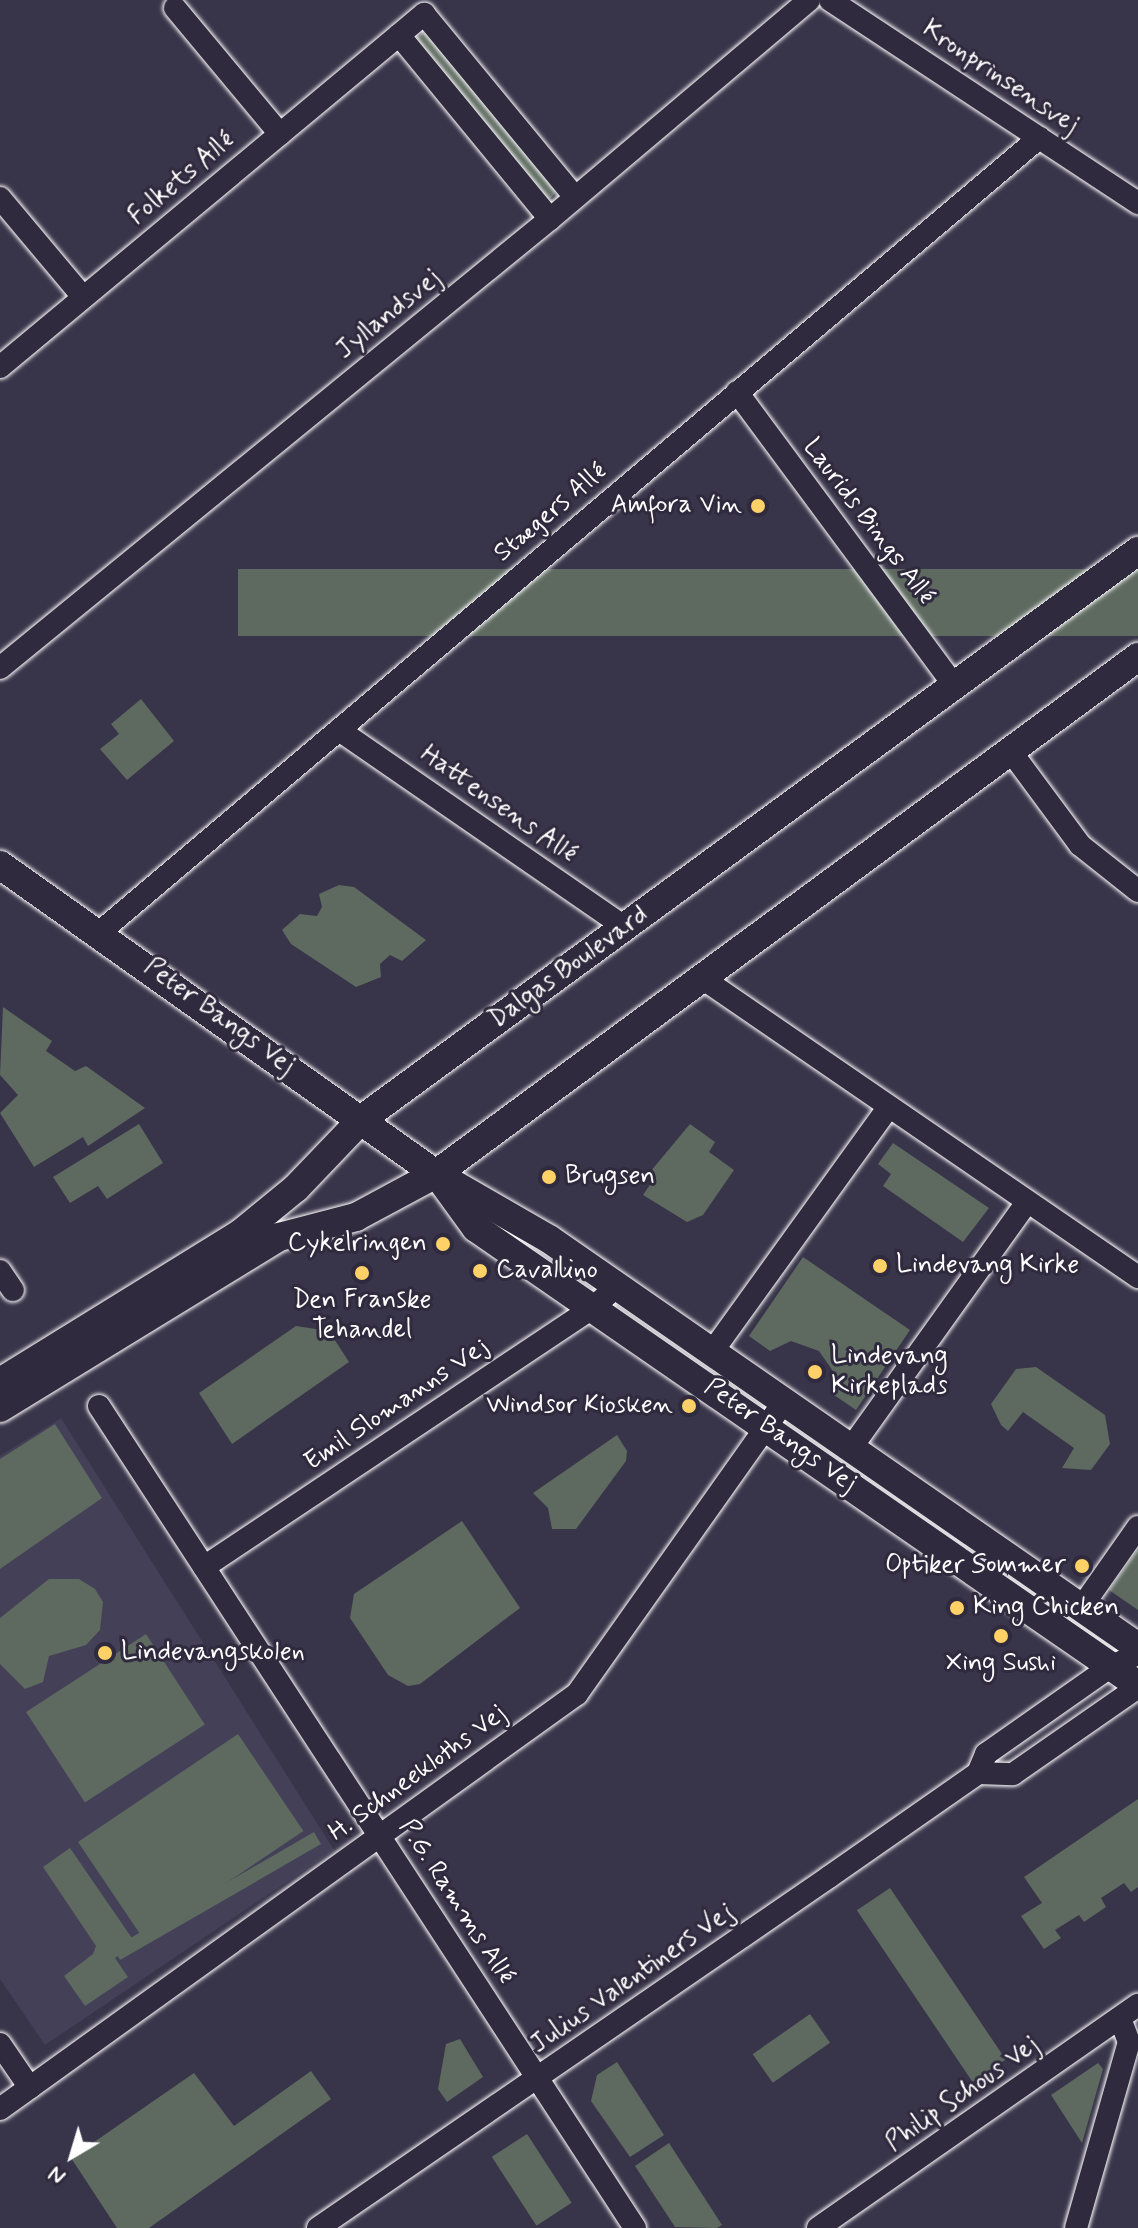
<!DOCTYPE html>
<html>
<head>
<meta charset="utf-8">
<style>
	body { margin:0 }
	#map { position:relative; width:1138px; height:2228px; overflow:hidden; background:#383449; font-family:Mynerve,sans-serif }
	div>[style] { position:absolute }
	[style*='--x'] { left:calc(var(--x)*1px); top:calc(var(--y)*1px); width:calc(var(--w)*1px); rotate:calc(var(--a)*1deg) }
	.built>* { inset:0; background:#434057 }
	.green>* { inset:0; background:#5e6a60; transform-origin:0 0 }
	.roads { filter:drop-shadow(0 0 2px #fff) drop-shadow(0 0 2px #fff) }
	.minor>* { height:22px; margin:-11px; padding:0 11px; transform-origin:11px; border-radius:11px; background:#2f2a3d }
	.tertiary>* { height:28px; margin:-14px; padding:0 14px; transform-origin:14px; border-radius:14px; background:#2f2a3d }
	.dots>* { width:22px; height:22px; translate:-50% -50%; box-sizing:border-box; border:4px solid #2f2a3d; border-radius:50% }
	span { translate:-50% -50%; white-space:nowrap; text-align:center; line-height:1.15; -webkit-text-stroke:6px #2f2a3d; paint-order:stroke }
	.street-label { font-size:26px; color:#fff }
	.poi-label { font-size:26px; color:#fff }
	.right { translate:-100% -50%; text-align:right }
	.left { translate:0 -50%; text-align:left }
	.north { position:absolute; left:32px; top:2116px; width:80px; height:80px; -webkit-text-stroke:6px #2f2a3d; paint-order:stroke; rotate:218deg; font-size:22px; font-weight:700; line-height:32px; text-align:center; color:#fff }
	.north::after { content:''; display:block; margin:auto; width:28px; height:36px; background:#fff; clip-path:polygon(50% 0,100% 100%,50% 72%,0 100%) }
</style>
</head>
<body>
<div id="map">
	<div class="built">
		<div style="clip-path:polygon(61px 1418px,334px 1850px,45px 2045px,0 1979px,0 1456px)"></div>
	</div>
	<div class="green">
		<div style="clip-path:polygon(422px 33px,429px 34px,557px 190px,552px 197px,544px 201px,416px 39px)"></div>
		<div style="left:1138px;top:569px;width:67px;height:900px;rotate:90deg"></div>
		<div style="clip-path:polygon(141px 699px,174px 741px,127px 780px,100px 749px,119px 734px,111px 724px)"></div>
		<div style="clip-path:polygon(339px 885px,354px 887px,426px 940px,402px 961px,390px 955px,380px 964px,381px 977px,356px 987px,291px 944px,282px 930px,300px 914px,317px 916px,322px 907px,319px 894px)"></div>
		<div style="clip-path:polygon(3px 1007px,52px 1041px,46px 1051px,75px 1071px,86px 1066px,145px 1108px,88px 1146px,83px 1137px,34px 1167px,0 1113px,18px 1095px,0 1075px)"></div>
		<div style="clip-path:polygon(139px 1124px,163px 1163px,107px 1199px,98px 1186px,70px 1203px,53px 1177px)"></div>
		<div style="clip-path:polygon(690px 1124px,715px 1142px,709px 1152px,734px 1170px,703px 1215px,687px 1222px,643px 1195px,656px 1176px,650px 1172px)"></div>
		<div style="clip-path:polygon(893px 1143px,989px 1208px,963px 1242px,883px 1186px,891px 1174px,878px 1164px)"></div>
		<div style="clip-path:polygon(803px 1257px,910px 1330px,856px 1410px,834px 1395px,837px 1377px,819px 1351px,791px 1341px,770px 1351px,749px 1336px)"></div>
		<div style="clip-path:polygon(296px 1326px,329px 1331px,349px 1362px,232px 1444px,199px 1393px)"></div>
		<div style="clip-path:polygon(1036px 1367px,1105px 1415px,1110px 1444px,1091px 1470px,1062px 1468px,1074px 1448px,1023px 1412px,1008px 1431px,1001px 1425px,991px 1404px,1016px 1369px)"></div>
		<div style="clip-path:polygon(55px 1424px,102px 1498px,0 1569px,0 1459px)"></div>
		<div style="clip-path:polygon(617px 1435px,627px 1451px,626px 1461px,576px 1529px,552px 1529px,548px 1508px,533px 1493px)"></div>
		<div style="clip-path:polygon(462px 1521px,520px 1608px,420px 1684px,408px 1686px,388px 1675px,350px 1618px,354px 1594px)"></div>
		<div style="clip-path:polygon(1138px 1549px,1138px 1610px,1109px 1590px)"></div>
		<div style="clip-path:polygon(49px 1579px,79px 1579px,95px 1589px,103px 1602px,100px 1630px,86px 1645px,49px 1656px,43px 1682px,25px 1689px,0 1664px,0 1618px)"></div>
		<div style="left:146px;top:1634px;width:108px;height:143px;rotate:57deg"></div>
		<div style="left:238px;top:1734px;width:117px;height:193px;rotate:56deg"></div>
		<div style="clip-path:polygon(1138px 1799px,1138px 1887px,1131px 1892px,1124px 1883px,1101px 1898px,1106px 1907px,1084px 1922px,1079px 1915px,1055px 1930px,1061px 1938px,1044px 1949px,1021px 1916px,1042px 1903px,1024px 1877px)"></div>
		<div style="left:314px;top:1832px;width:14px;height:232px;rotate:60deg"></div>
		<div style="clip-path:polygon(70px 1848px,136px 1944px,115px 1958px,128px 1977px,85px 2006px,64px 1976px,93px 1954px,96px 1946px,43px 1867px)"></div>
		<div style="left:890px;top:1888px;width:207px;height:40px;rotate:56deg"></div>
		<div style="left:810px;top:2014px;width:35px;height:70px;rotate:55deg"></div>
		<div style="clip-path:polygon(460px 2039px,483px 2077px,447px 2102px,438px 2089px,446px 2044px)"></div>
		<div style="clip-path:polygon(617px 2062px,664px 2135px,630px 2157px,591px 2101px,597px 2075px)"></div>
		<div style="clip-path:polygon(1098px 2063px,1103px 2069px,1082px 2143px,1051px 2095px)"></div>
		<div style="clip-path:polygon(311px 2071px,331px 2099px,149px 2228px,117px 2228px,71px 2158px,194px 2073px,234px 2126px)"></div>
		<div style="left:527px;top:2134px;width:82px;height:42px;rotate:57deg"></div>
		<div style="clip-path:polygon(669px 2143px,722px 2225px,717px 2228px,675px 2227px,635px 2166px)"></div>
	</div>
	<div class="roads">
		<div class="minor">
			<div style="--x:830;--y:0;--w:369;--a:33.4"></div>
			<div style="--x:175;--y:8;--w:164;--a:50.2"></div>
			<div style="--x:0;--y:198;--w:129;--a:50"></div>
			<div style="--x:550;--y:219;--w:238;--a:-129.4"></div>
			<div style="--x:399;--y:35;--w:33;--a:-40"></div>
			<div style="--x:424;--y:14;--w:237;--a:50.5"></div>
			<div style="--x:0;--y:367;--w:519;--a:-39.76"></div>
			<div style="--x:737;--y:392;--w:365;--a:53.5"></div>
			<div style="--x:0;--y:668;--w:710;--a:-39.23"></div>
			<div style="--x:550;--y:219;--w:339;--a:-40.2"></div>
			<div style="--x:339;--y:730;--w:347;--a:34.6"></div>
			<div style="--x:1012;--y:753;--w:114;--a:53.5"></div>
			<div style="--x:1080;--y:845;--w:74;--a:38.4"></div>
			<div style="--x:100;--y:932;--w:1230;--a:-40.22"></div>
			<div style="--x:702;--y:978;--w:529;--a:34.44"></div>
			<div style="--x:0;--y:1271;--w:23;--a:56"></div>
			<div style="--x:712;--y:1352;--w:302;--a:-54.2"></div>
			<div style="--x:99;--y:1406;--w:981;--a:56.89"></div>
			<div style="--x:851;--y:1448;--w:302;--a:-54.4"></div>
			<div style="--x:204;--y:1567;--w:467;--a:-33.7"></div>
			<div style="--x:593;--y:1308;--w:33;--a:-43"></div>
			<div style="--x:1081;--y:1608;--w:99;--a:-54.9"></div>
			<div style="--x:978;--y:1773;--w:35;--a:2"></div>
			<div style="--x:1013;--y:1774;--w:152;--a:-34.8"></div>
			<div style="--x:0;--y:2044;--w:53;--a:55.7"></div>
			<div style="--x:0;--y:2109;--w:711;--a:-35.73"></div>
			<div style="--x:577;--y:1694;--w:358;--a:-54.7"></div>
			<div style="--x:318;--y:2228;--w:620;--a:-34.48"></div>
			<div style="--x:829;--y:1877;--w:182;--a:-34.9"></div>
			<div style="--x:978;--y:1773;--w:21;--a:-67"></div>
			<div style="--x:986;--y:1754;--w:151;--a:-35.1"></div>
			<div style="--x:1110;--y:1667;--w:31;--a:-25"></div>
			<div style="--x:818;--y:2228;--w:390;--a:-34.9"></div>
			<div style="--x:1076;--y:2228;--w:193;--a:-74.1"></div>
			<div style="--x:1129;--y:2042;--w:26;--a:-111"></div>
		</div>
		<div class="tertiary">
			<div style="--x:0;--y:865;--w:534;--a:35.33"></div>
			<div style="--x:436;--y:1174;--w:130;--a:29.9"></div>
			<div style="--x:549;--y:1239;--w:717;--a:34.71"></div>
			<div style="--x:444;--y:1184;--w:54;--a:54"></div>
			<div style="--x:476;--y:1228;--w:804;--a:34.62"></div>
			<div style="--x:0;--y:1382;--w:283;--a:-31.7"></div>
			<div style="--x:241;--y:1233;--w:71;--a:-39.3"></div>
			<div style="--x:296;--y:1188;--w:95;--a:-46.3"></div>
			<div style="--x:362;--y:1119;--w:962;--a:-36.2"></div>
			<div style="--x:0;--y:1408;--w:327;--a:-31.5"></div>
			<div style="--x:279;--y:1237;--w:80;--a:-14.6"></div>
			<div style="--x:356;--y:1217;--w:91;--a:-28.3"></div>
			<div style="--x:436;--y:1174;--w:872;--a:-36.37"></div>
		</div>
	</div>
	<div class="dots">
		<div style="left:758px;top:506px;background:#ffd166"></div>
		<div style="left:549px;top:1177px;background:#ffd166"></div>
		<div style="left:443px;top:1244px;background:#ffd166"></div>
		<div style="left:880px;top:1266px;background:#ffd166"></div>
		<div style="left:480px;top:1271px;background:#ffd166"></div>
		<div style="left:362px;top:1273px;background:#ffd166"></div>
		<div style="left:815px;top:1372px;background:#ffd166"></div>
		<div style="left:689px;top:1406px;background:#ffd166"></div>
		<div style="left:1082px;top:1566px;background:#ffd166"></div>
		<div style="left:957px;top:1608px;background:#ffd166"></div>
		<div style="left:1001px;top:1636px;background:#ffd166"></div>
		<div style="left:105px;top:1653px;background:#ffd166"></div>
	</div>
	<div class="street-label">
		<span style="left:1000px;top:78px;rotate:34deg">Kronprinsensvej</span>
		<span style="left:182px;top:179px;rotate:-40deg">Folkets Allé</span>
		<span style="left:389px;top:315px;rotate:-39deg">Jyllandsvej</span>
		<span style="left:551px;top:513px;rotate:-40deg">Stægers Allé</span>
		<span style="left:868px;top:522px;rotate:53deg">Laurids Bings Allé</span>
		<span style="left:498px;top:805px;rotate:35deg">Hattensens Allé</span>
		<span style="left:569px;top:968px;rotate:-36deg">Dalgas Boulevard</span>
		<span style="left:219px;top:1017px;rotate:36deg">Peter Bangs Vej</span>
		<span style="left:397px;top:1405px;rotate:-34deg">Emil Slomanns Vej</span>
		<span style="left:780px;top:1436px;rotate:35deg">Peter Bangs Vej</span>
		<span style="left:418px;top:1774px;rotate:-36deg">H. Schneekloths Vej</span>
		<span style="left:456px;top:1902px;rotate:57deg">P.G. Ramms Allé</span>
		<span style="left:633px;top:1979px;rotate:-35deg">Julius Valentiners Vej</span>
		<span style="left:963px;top:2095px;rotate:-35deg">Philip Schous Vej</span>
	</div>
	<div class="poi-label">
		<span class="right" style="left:742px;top:506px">Amfora Vin</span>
		<span class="left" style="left:565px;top:1177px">Brugsen</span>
		<span class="right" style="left:427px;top:1244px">Cykelringen</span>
		<span class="left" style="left:896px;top:1266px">Lindevang Kirke</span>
		<span class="left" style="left:496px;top:1271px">Cavallino</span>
		<span style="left:362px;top:1316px">Den Franske<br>Tehandel</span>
		<span class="left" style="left:831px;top:1372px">Lindevang<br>Kirkeplads</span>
		<span class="right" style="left:673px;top:1406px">Windsor Kiosken</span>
		<span class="right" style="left:1066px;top:1566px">Optiker Sommer</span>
		<span class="left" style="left:973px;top:1608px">King Chicken</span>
		<span class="left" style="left:121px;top:1653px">Lindevangskolen</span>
		<span style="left:1001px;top:1664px">Xing Sushi</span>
	</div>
	<div class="north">N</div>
</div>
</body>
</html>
